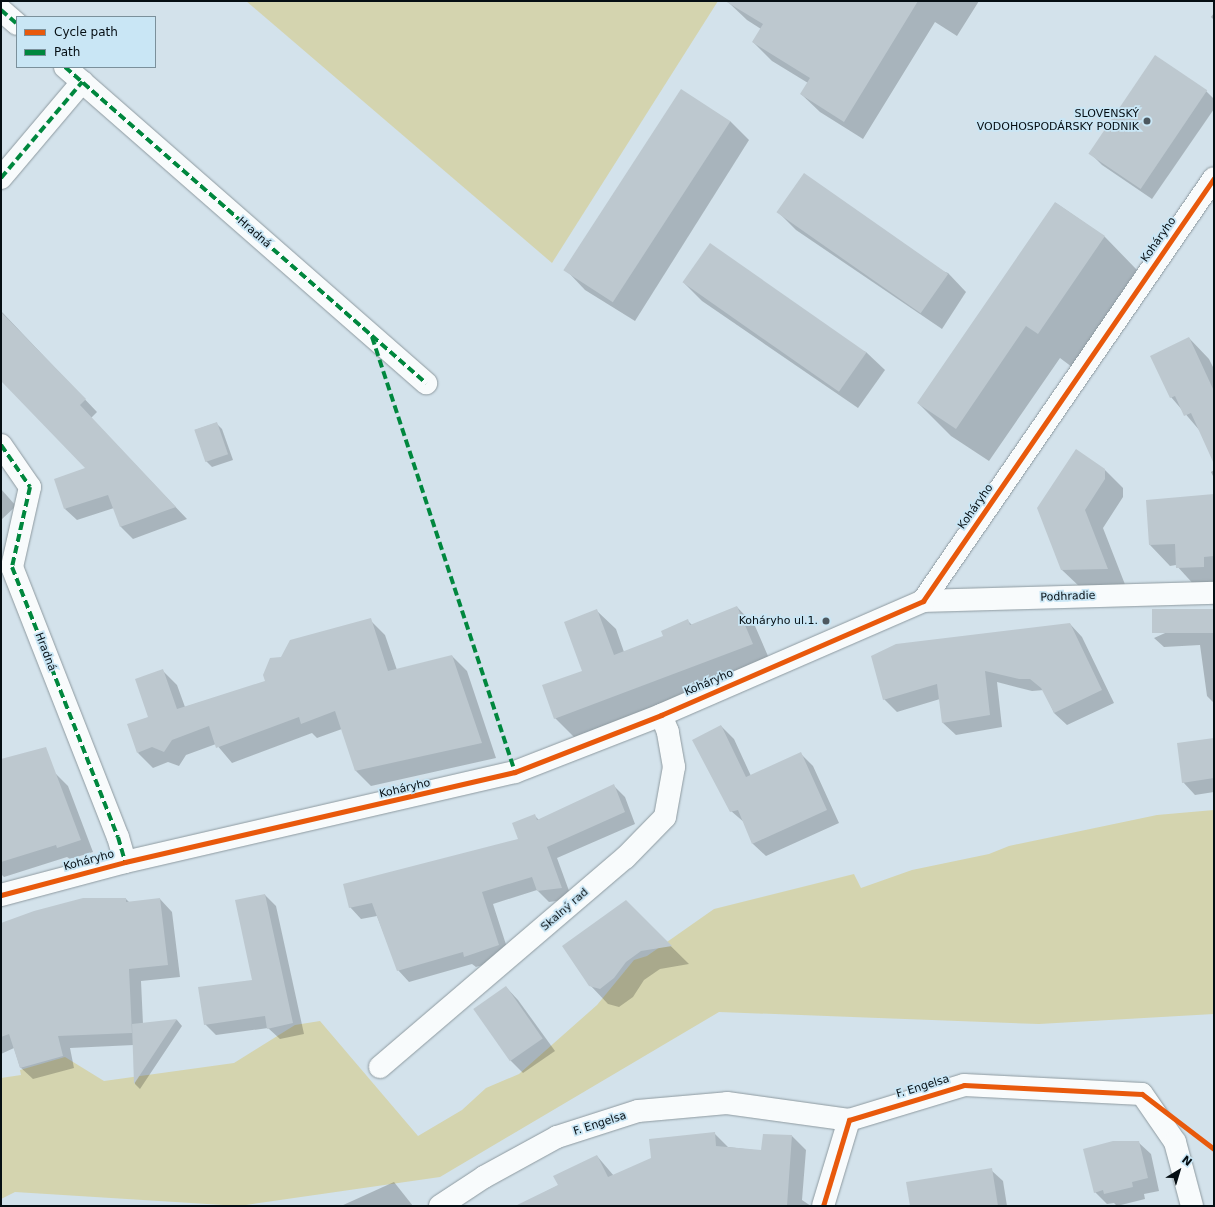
<!DOCTYPE html>
<html>
<head>
<meta charset="utf-8">
<style>
	body { margin:0 }
	#map { position:relative; width:1215px; height:1207px; overflow:hidden; background:#d3e2eb; font-family:"DejaVu Sans",sans-serif }
	div>[style] { position:absolute }
	[style*='--x'] { left:calc(var(--x)*1px); top:calc(var(--y)*1px); width:calc(var(--w)*1px); rotate:calc(var(--a)*1deg) }
	.green>* { inset:0; background:#d4d4af }
	.shadow>* { inset:0; background:#0003 }
	.building>* { inset:0; background:#bdc8cf; transform-origin:0 0 }
	.roads { filter:drop-shadow(0 0 1px #8e9aa0) drop-shadow(0 0 1px #8e9aa0) }
	.minor>* { height:22px; margin:-11px; padding:0 11px; transform-origin:11px; border-radius:11px; background:#f8fbfc }
	.quiet>* { height:4px; margin-top:-2px; transform-origin:0; background:repeating-linear-gradient(90deg,#00873e 0 8px,transparent 0 12px) }
	.cycleway>* { height:5px; margin:-2.5px; padding:0 2.5px; transform-origin:2.5px; border-radius:2.5px; background:#e8590c }
	.dots>* { width:11px; height:11px; translate:-50% -50%; box-sizing:border-box; border:2px solid #c9e6f5; border-radius:50% }
	span { translate:-50% -50%; white-space:nowrap; text-align:center; line-height:1.15; -webkit-text-stroke:3.5px #c9e6f5; paint-order:stroke }
	.poi-label { font-size:11px; color:#050e13 }
	.right { translate:-100% -50%; text-align:right }
	.street-label { font-size:11px; color:#050e13 }
	.frame { position:absolute; inset:0; border:2px solid #050e13; pointer-events:none }
	.legend { position:absolute; left:16px; top:16px; width:140px; height:52px; box-sizing:border-box; background:#c9e6f5; border:1px solid #7b909b; margin:0; padding:5px 7px; list-style:none; font-size:12px; color:#050e13 }
	.legend li { display:flex; align-items:center; gap:8px; height:20px }
	.legend b { width:20px; border:1px solid #7b909b }
	.north { position:absolute; left:1159px; top:1151px; width:40px; height:40px; -webkit-text-stroke:3px #c9e6f5; paint-order:stroke; rotate:38deg; font-size:11px; font-weight:700; line-height:16px; text-align:center; color:#050e13 }
	.north::after { content:''; display:block; margin:auto; width:14px; height:18px; background:#050e13; clip-path:polygon(50% 0,100% 100%,50% 72%,0 100%) }
</style>
</head>
<body>
<div id="map">
	<div class="green">
		<div style="clip-path:polygon(246px 1px,718px 1px,552px 263px)"></div>
		<div style="clip-path:polygon(1214px 810px,1214px 1014px,1039px 1024px,719px 1012px,440px 1177px,239px 1206px,15px 1192px,1px 1199px,1px 1078px,21px 1075px,20px 1070px,65px 1057px,104px 1081px,234px 1063px,295px 1025px,320px 1021px,418px 1136px,462px 1110px,486px 1088px,519px 1074px,597px 1005px,634px 960px,647px 956px,714px 909px,854px 874px,861px 888px,912px 870px,989px 854px,1009px 846px,1157px 815px)"></div>
	</div>
	<div class="shadow">
		<div style="clip-path:polygon(979px 1px,957px 36px,935px 22px,863px 139px,820px 112px,801px 94px,808px 83px,772px 61px,753px 42px,761px 29px,747px 20px,728px 2px)"></div>
		<div style="clip-path:polygon(1214px 13px,1214px 20px,1211px 17px)"></div>
		<div style="clip-path:polygon(1206px 91px,1214px 99px,1214px 109px,1152px 199px,1102px 165px,1090px 153px)"></div>
		<div style="clip-path:polygon(730px 121px,749px 140px,635px 321px,585px 290px,567px 271px)"></div>
		<div style="clip-path:polygon(1056px 203px,1105px 237px,1137px 270px,1072px 367px,1060px 358px,989px 461px,951px 436px,918px 403px)"></div>
		<div style="clip-path:polygon(778px 212px,948px 273px,966px 292px,942px 329px,796px 230px)"></div>
		<div style="clip-path:polygon(684px 283px,866px 352px,885px 370px,858px 408px,702px 301px)"></div>
		<div style="clip-path:polygon(1px 311px,97px 412px,91px 418px,187px 519px,133px 539px,121px 527px,114px 508px,77px 520px,65px 509px,87px 468px,1px 377px)"></div>
		<div style="clip-path:polygon(1189px 338px,1209px 359px,1214px 369px,1214px 461px,1200px 431px,1171px 397px)"></div>
		<div style="clip-path:polygon(216px 423px,222px 429px,233px 460px,212px 467px,206px 461px,195px 430px)"></div>
		<div style="clip-path:polygon(1105px 470px,1123px 488px,1123px 497px,1103px 528px,1126px 587px,1081px 588px,1062px 570px,1038px 508px)"></div>
		<div style="clip-path:polygon(1214px 470px,1214px 478px,1211px 472px)"></div>
		<div style="clip-path:polygon(1px 489px,16px 506px,1px 520px)"></div>
		<div style="clip-path:polygon(1214px 495px,1214px 588px,1197px 588px,1176px 565px,1170px 566px,1150px 545px,1148px 501px)"></div>
		<div style="clip-path:polygon(737px 607px,755px 626px,771px 663px,574px 737px,555px 718px,583px 671px,597px 611px,616px 629px,624px 652px,664px 637px,688px 621px,692px 625px)"></div>
		<div style="clip-path:polygon(1214px 611px,1214px 703px,1207px 696px,1200px 645px,1164px 647px,1154px 638px)"></div>
		<div style="clip-path:polygon(370px 620px,385px 635px,397px 670px,452px 656px,467px 671px,496px 758px,371px 786px,356px 771px,342px 729px,317px 738px,312px 733px,232px 763px,216px 744px,186px 755px,179px 766px,168px 762px,153px 768px,138px 753px,162px 670px,177px 685px,185px 707px,266px 682px,281px 658px)"></div>
		<div style="clip-path:polygon(1070px 624px,1082px 637px,1114px 703px,1067px 725px,1054px 713px,1044px 690px,1032px 691px,997px 682px,1002px 727px,956px 735px,943px 723px,940px 699px,897px 712px,884px 699px)"></div>
		<div style="clip-path:polygon(721px 726px,734px 739px,751px 776px,801px 754px,813px 766px,839px 823px,766px 856px,753px 844px,745px 823px,731px 811px)"></div>
		<div style="clip-path:polygon(1214px 739px,1214px 792px,1195px 795px,1183px 782px)"></div>
		<div style="clip-path:polygon(56px 774px,68px 786px,93px 852px,70px 859px,67px 857px,4px 877px,1px 874px,1px 792px)"></div>
		<div style="clip-path:polygon(614px 786px,625px 797px,635px 824px,557px 858px,572px 899px,549px 902px,537px 890px,493px 904px,510px 957px,476px 967px,472px 964px,409px 982px,398px 970px,377px 916px,361px 919px,350px 907px,519px 840px,534px 815px,539px 820px)"></div>
		<div style="clip-path:polygon(265px 895px,276px 906px,304px 1034px,280px 1039px,268px 1028px,216px 1035px,205px 1024px,253px 981px)"></div>
		<div style="clip-path:polygon(126px 899px,130px 903px,160px 899px,172px 912px,180px 977px,141px 981px,143px 1024px,177px 1020px,182px 1026px,140px 1089px,135px 1084px,134px 1045px,70px 1048px,74px 1068px,33px 1079px,20px 1067px,14px 1048px,1px 1054px,1px 924px)"></div>
		<div style="clip-path:polygon(626px 902px,689px 964px,660px 969px,644px 980px,633px 997px,619px 1007px,608px 1004px,590px 985px)"></div>
		<div style="clip-path:polygon(506px 987px,518px 1000px,555px 1051px,523px 1073px,511px 1061px)"></div>
		<div style="clip-path:polygon(714px 1133px,728px 1147px,762px 1151px,792px 1136px,806px 1150px,802px 1200px,811px 1206px,518px 1206px,559px 1185px,597px 1156px,614px 1176px)"></div>
		<div style="clip-path:polygon(1138px 1142px,1151px 1154px,1159px 1191px,1144px 1194px,1145px 1199px,1117px 1206px,1114px 1203px,1107px 1204px,1095px 1192px)"></div>
		<div style="clip-path:polygon(991px 1170px,1003px 1181px,1007px 1206px,911px 1206px)"></div>
		<div style="clip-path:polygon(394px 1182px,413px 1206px,341px 1206px)"></div>
	</div>
	<div class="building">
		<div style="clip-path:polygon(725px 1px,918px 1px,844px 122px,800px 94px,810px 78px,752px 42px,763px 24px)"></div>
		<div style="left:1155px;top:55px;width:63px;height:119px;rotate:34deg"></div>
		<div style="left:681px;top:89px;width:59px;height:216px;rotate:33deg"></div>
		<div style="left:804px;top:173px;width:176px;height:48px;rotate:35deg"></div>
		<div style="clip-path:polygon(1055px 202px,1105px 236px,1038px 334px,1026px 326px,956px 429px,917px 403px)"></div>
		<div style="left:710px;top:243px;width:191px;height:48px;rotate:35deg"></div>
		<div style="clip-path:polygon(1px 312px,86px 399px,80px 405px,176px 507px,120px 527px,108px 495px,64px 509px,54px 479px,85px 468px,1px 381px)"></div>
		<div style="clip-path:polygon(1189px 337px,1214px 391px,1214px 464px,1191px 413px,1184px 416px,1175px 396px,1170px 398px,1150px 356px)"></div>
		<div style="left:217px;top:422px;width:34px;height:24px;rotate:71deg"></div>
		<div style="clip-path:polygon(1076px 449px,1105px 469px,1105px 479px,1085px 510px,1108px 569px,1061px 570px,1037px 508px)"></div>
		<div style="clip-path:polygon(1214px 494px,1214px 556px,1204px 557px,1204px 567px,1176px 568px,1175px 544px,1149px 545px,1146px 500px)"></div>
		<div style="clip-path:polygon(737px 606px,753px 644px,554px 719px,542px 685px,582px 671px,564px 622px,597px 609px,614px 655px,663px 636px,661px 631px,688px 619px,690px 625px)"></div>
		<div style="left:1214px;top:609px;width:24px;height:62px;rotate:90deg"></div>
		<div style="clip-path:polygon(371px 618px,388px 671px,452px 655px,482px 743px,355px 771px,335px 711px,301px 724px,299px 717px,216px 748px,209px 726px,172px 740px,164px 752px,152px 747px,137px 753px,127px 724px,148px 717px,135px 679px,163px 669px,177px 709px,265px 681px,263px 675px,270px 658px,281px 657px,290px 640px)"></div>
		<div style="clip-path:polygon(1070px 623px,1102px 690px,1054px 713px,1041px 688px,1030px 679px,1019px 679px,985px 671px,990px 715px,942px 723px,937px 684px,883px 700px,871px 656px,896px 644px)"></div>
		<div style="clip-path:polygon(721px 725px,746px 777px,801px 752px,827px 810px,752px 844px,738px 810px,730px 812px,692px 740px)"></div>
		<div style="clip-path:polygon(1214px 738px,1214px 778px,1182px 783px,1177px 743px)"></div>
		<div style="clip-path:polygon(46px 747px,81px 840px,57px 848px,56px 845px,1px 862px,1px 759px)"></div>
		<div style="clip-path:polygon(614px 784px,625px 812px,547px 847px,562px 888px,537px 891px,532px 877px,482px 892px,499px 945px,464px 957px,463px 952px,397px 971px,372px 903px,349px 908px,343px 884px,518px 839px,512px 823px,535px 814px,537px 820px)"></div>
		<div style="clip-path:polygon(265px 894px,293px 1023px,267px 1029px,265px 1016px,204px 1025px,198px 987px,252px 980px,235px 900px)"></div>
		<div style="clip-path:polygon(83px 898px,126px 898px,126px 902px,160px 898px,168px 965px,129px 969px,132px 1033px,58px 1036px,63px 1056px,20px 1068px,9px 1034px,1px 1037px,1px 923px,34px 911px)"></div>
		<div style="clip-path:polygon(626px 900px,672px 946px,641px 951px,626px 962px,614px 978px,600px 989px,589px 986px,562px 946px)"></div>
		<div style="left:506px;top:986px;width:64px;height:40px;rotate:55deg"></div>
		<div style="clip-path:polygon(177px 1019px,134px 1084px,132px 1024px)"></div>
		<div style="clip-path:polygon(715px 1132px,716px 1146px,761px 1150px,763px 1134px,792px 1135px,787px 1206px,515px 1206px,558px 1185px,553px 1176px,597px 1155px,608px 1177px,651px 1158px,649px 1139px)"></div>
		<div style="clip-path:polygon(1113px 1141px,1139px 1141px,1148px 1178px,1132px 1182px,1133px 1187px,1104px 1194px,1103px 1190px,1094px 1193px,1083px 1149px)"></div>
		<div style="clip-path:polygon(992px 1168px,998px 1206px,910px 1206px,906px 1182px)"></div>
	</div>
	<div class="roads">
		<div class="minor">
			<div style="--x:1;--y:10;--w:21;--a:41"></div>
			<div style="--x:65;--y:67;--w:480;--a:41.2"></div>
			<div style="--x:1;--y:178;--w:126;--a:-49.8"></div>
			<div style="--x:1;--y:445;--w:51;--a:55.4"></div>
			<div style="--x:30;--y:487;--w:82;--a:102.7"></div>
			<div style="--x:12;--y:567;--w:290;--a:68.6"></div>
			<div style="--x:118;--y:837;--w:26;--a:74"></div>
			<div style="--x:923;--y:601;--w:291;--a:-1.6"></div>
			<div style="--x:1;--y:895;--w:128;--a:-14.9"></div>
			<div style="--x:125;--y:862;--w:400;--a:-13"></div>
			<div style="--x:515;--y:772;--w:157;--a:-21.3"></div>
			<div style="--x:661;--y:715;--w:286;--a:-23.5"></div>
			<div style="--x:923;--y:601;--w:513;--a:-55.47"></div>
			<div style="--x:380;--y:1067;--w:322;--a:-40.5"></div>
			<div style="--x:625;--y:858;--w:57;--a:-45.7"></div>
			<div style="--x:665;--y:817;--w:51;--a:-79.8"></div>
			<div style="--x:674;--y:767;--w:36;--a:-100"></div>
			<div style="--x:668;--y:732;--w:18;--a:-112"></div>
			<div style="--x:440;--y:1206;--w:53;--a:-33.4"></div>
			<div style="--x:484;--y:1177;--w:83;--a:-28.7"></div>
			<div style="--x:557;--y:1137;--w:85;--a:-17.8"></div>
			<div style="--x:638;--y:1111;--w:89;--a:-5.1"></div>
			<div style="--x:727;--y:1103;--w:123;--a:7.9"></div>
			<div style="--x:823;--y:1206;--w:90;--a:-73.2"></div>
			<div style="--x:849;--y:1120;--w:120;--a:-16.9"></div>
			<div style="--x:964;--y:1085;--w:178;--a:2.9"></div>
			<div style="--x:1142;--y:1094;--w:58;--a:55.5"></div>
			<div style="--x:1175;--y:1142;--w:66;--a:75.1"></div>
		</div>
	</div>
	<div class="quiet">
		<div style="--x:1;--y:10;--w:21;--a:41"></div>
		<div style="--x:65;--y:67;--w:480;--a:41.2"></div>
		<div style="--x:1;--y:178;--w:126;--a:-49.8"></div>
		<div style="--x:372;--y:337;--w:458;--a:71.8"></div>
		<div style="--x:1;--y:445;--w:51;--a:55.4"></div>
		<div style="--x:30;--y:487;--w:82;--a:102.7"></div>
		<div style="--x:12;--y:567;--w:290;--a:68.6"></div>
		<div style="--x:118;--y:837;--w:26;--a:74"></div>
	</div>
	<div class="cycleway">
		<div style="--x:1;--y:895;--w:128;--a:-14.9"></div>
		<div style="--x:125;--y:862;--w:400;--a:-13"></div>
		<div style="--x:515;--y:772;--w:157;--a:-21.3"></div>
		<div style="--x:661;--y:715;--w:286;--a:-23.5"></div>
		<div style="--x:923;--y:601;--w:513;--a:-55.47"></div>
		<div style="--x:823;--y:1206;--w:90;--a:-73.2"></div>
		<div style="--x:849;--y:1120;--w:120;--a:-16.9"></div>
		<div style="--x:964;--y:1085;--w:178;--a:2.9"></div>
		<div style="--x:1142;--y:1094;--w:91;--a:37.4"></div>
	</div>
	<div class="dots">
		<div style="left:1147px;top:121px;background:#4d585f"></div>
		<div style="left:826px;top:621px;background:#4d585f"></div>
	</div>
	<div class="poi-label">
		<span class="right" style="left:1139px;top:121px">SLOVENSKÝ<br>VODOHOSPODÁRSKY PODNIK</span>
		<span class="right" style="left:818px;top:621px">Koháryho ul.1.</span>
	</div>
	<div class="street-label">
		<span style="left:254px;top:233px;rotate:41deg">Hradná</span>
		<span style="left:1159px;top:240px;rotate:-55deg">Koháryho</span>
		<span style="left:976px;top:507px;rotate:-55deg">Koháryho</span>
		<span style="left:1068px;top:597px;rotate:-2deg">Podhradie</span>
		<span style="left:45px;top:652px;rotate:69deg">Hradná</span>
		<span style="left:709px;top:683px;rotate:-23deg">Koháryho</span>
		<span style="left:405px;top:789px;rotate:-13deg">Koháryho</span>
		<span style="left:89px;top:861px;rotate:-15deg">Koháryho</span>
		<span style="left:565px;top:910px;rotate:-41deg">Skalný rad</span>
		<span style="left:923px;top:1087px;rotate:-17deg">F. Engelsa</span>
		<span style="left:600px;top:1124px;rotate:-18deg">F. Engelsa</span>
	</div>
	<div class="frame"></div>
	<ul class="legend">
	<li><b style="height:5px;background:#e8590c"></b>Cycle path</li>
	<li><b style="height:5px;background:#00873e"></b>Path</li>
	</ul>
	<div class="north">N</div>
</div>
</body>
</html>
